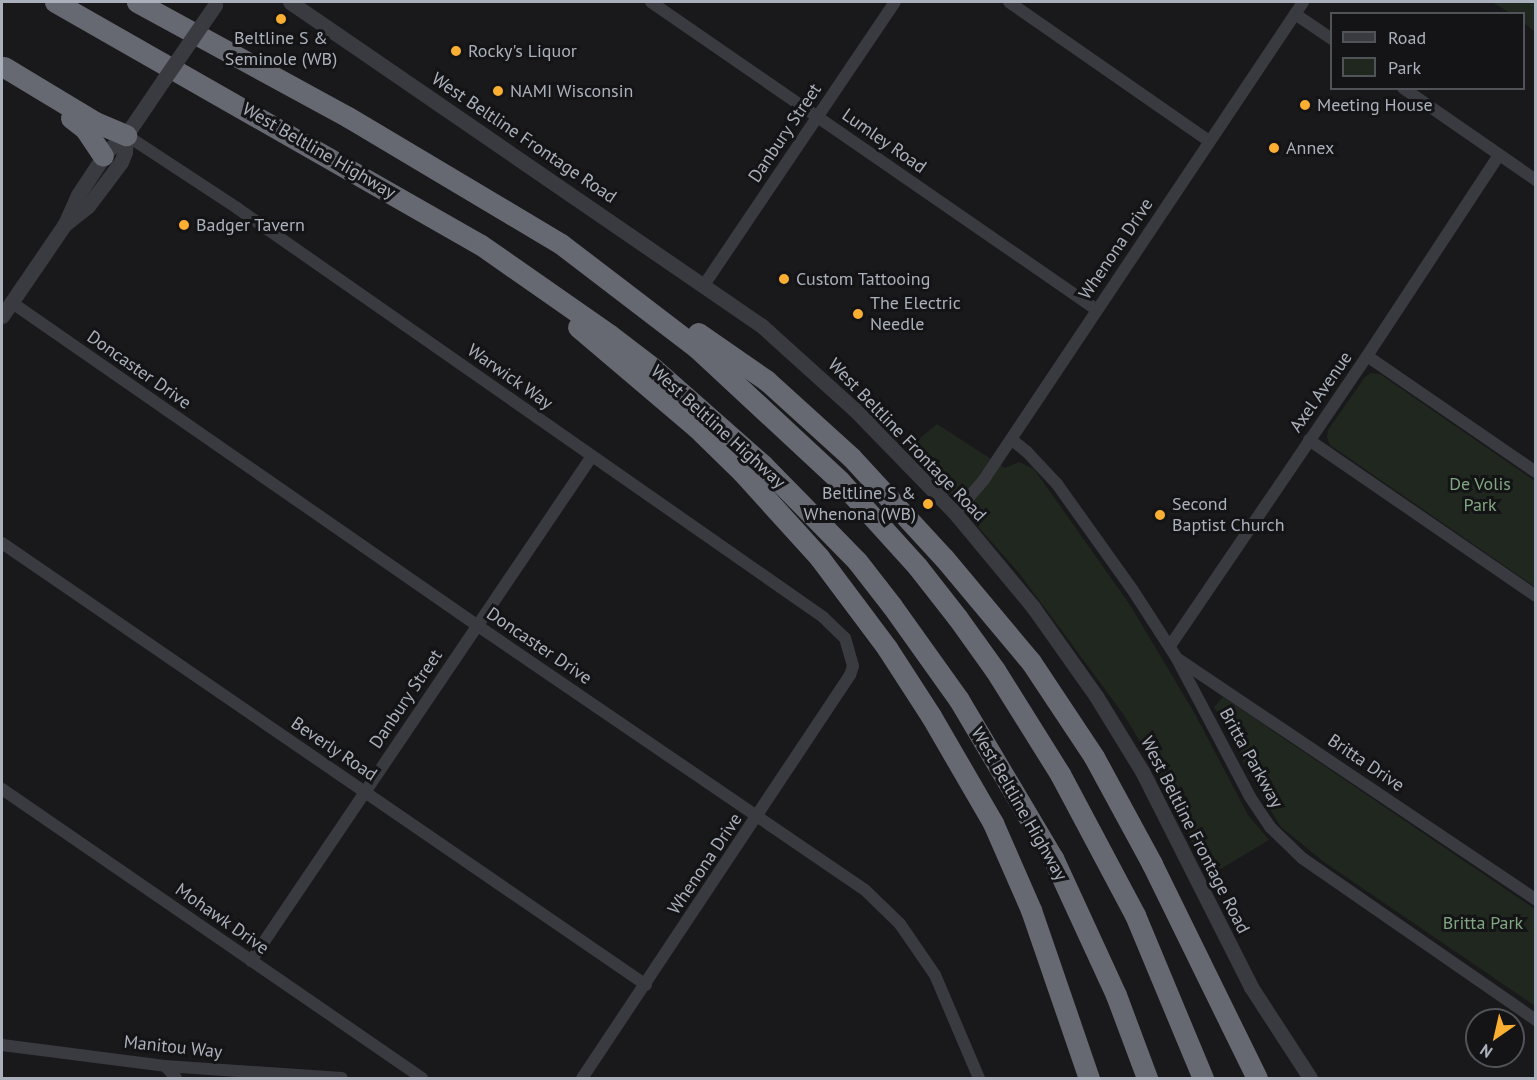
<!DOCTYPE html>
<html>
<head>
<meta charset="utf-8">
<style>
	body { margin:0 }
	#map { position:relative; width:1537px; height:1080px; overflow:hidden; background:#19191b; font-family:"PT Sans",sans-serif }
	div>[style] { position:absolute }
	[style*='--x'] { left:calc(var(--x)*1px); top:calc(var(--y)*1px); width:calc(var(--w)*1px); rotate:calc(var(--a)*1deg) }
	.green>* { inset:0; background:#1f271f }
	.minor>* { height:12px; margin:-6px; padding:0 6px; transform-origin:6px; border-radius:6px; background:#3a3b41 }
	.tertiary>* { height:15px; margin:-7.5px; padding:0 7.5px; transform-origin:7.5px; border-radius:7.5px; background:#3a3b41 }
	.motorway>* { height:21px; margin:-10.5px; padding:0 10.5px; transform-origin:10.5px; border-radius:10.5px; background:#666972 }
	.tertiary-bridge>* { height:15px; margin:-7.5px; padding:0 7.5px; transform-origin:7.5px; border-radius:7.5px; background:#3a3b41 }
	.dots>* { width:16px; height:16px; translate:-50% -50%; box-sizing:border-box; border:3px solid #141416; border-radius:50% }
	span { translate:-50% -50%; white-space:nowrap; text-align:center; line-height:1.15; -webkit-text-stroke:6px #141416; paint-order:stroke }
	.poi-label { font-size:18px; color:#abb1bc }
	.left { translate:0 -50%; text-align:left }
	.right { translate:-100% -50%; text-align:right }
	.street-label { font-size:18px; color:#abb1bc }
	.park-label { font-size:18px; color:#81a782 }
	.frame { position:absolute; inset:0; border:3px solid #abb1bc; pointer-events:none }
	.legend { position:absolute; left:1330px; top:12px; width:195px; height:78px; box-sizing:border-box; background:#141416; border:2px solid #505358; margin:0; padding:8px 10px; list-style:none; font-size:18px; color:#abb1bc }
	.legend li { display:flex; align-items:center; gap:12px; height:30px }
	.legend b { width:30px; border:2px solid #505358 }
	.north { position:absolute; left:1465px; top:1008px; width:60px; height:60px; box-sizing:border-box; background:#141416; border:2px solid #505358; border-radius:50%; rotate:214deg; font-size:16px; font-weight:700; line-height:24px; text-align:center; color:#abb1bc }
	.north::after { content:''; display:block; margin:auto; width:21px; height:27px; background:#faaf32; clip-path:polygon(50% 0,100% 100%,50% 72%,0 100%) }
</style>
</head>
<body>
<div id="map">
	<div class="green">
		<div style="clip-path:polygon(1492px 2px,1535px 2px,1535px 32px,1524px 23px,1524px 14px,1510px 13px)"></div>
		<div style="clip-path:polygon(1371px 373px,1380px 374px,1535px 481px,1535px 587px,1330px 445px,1327px 437px,1328px 430px,1365px 377px)"></div>
		<div style="clip-path:polygon(937px 424px,1005px 468px,1019px 462px,1034px 469px,1130px 605px,1195px 714px,1248px 815px,1269px 840px,1209px 876px,1147px 753px,1124px 715px,1019px 573px,908px 448px)"></div>
		<div style="clip-path:polygon(1223px 697px,1535px 909px,1535px 1006px,1324px 862px,1281px 827px,1262px 797px,1214px 707px)"></div>
	</div>
	<div class="minor">
		<div style="--x:651;--y:2;--w:542;--a:34.63"></div>
		<div style="--x:1009;--y:2;--w:244;--a:34.8"></div>
		<div style="--x:1295;--y:14;--w:45;--a:34"></div>
		<div style="--x:1403;--y:88;--w:162;--a:34.7"></div>
		<div style="--x:126;--y:135;--w:133;--a:33.3"></div>
		<div style="--x:237;--y:208;--w:715;--a:34.91"></div>
		<div style="--x:823;--y:617;--w:30;--a:44"></div>
		<div style="--x:845;--y:638;--w:29;--a:74"></div>
		<div style="--x:853;--y:666;--w:9;--a:108"></div>
		<div style="--x:850;--y:675;--w:484;--a:123.6"></div>
		<div style="--x:704;--y:285;--w:341;--a:-56"></div>
		<div style="--x:11;--y:302;--w:568;--a:34.75"></div>
		<div style="--x:478;--y:626;--w:468;--a:34.3"></div>
		<div style="--x:865;--y:890;--w:49;--a:44.2"></div>
		<div style="--x:900;--y:924;--w:62;--a:55.5"></div>
		<div style="--x:935;--y:975;--w:112;--a:66.9"></div>
		<div style="--x:1367;--y:356;--w:205;--a:34.5"></div>
		<div style="--x:1011;--y:439;--w:21;--a:39"></div>
		<div style="--x:1027;--y:452;--w:44;--a:46.8"></div>
		<div style="--x:1057;--y:484;--w:129;--a:54.5"></div>
		<div style="--x:1132;--y:589;--w:81;--a:57.1"></div>
		<div style="--x:1176;--y:657;--w:158;--a:62.1"></div>
		<div style="--x:1250;--y:797;--w:36;--a:56"></div>
		<div style="--x:1270;--y:827;--w:45;--a:44.1"></div>
		<div style="--x:1302;--y:858;--w:285;--a:34.7"></div>
		<div style="--x:1309;--y:440;--w:275;--a:34.5"></div>
		<div style="--x:955;--y:513;--w:43;--a:-48.8"></div>
		<div style="--x:983;--y:481;--w:576;--a:-56.25"></div>
		<div style="--x:2;--y:543;--w:781;--a:34.46"></div>
		<div style="--x:1170;--y:646;--w:351;--a:-55.8"></div>
		<div style="--x:1367;--y:356;--w:240;--a:-56.7"></div>
		<div style="--x:1178;--y:659;--w:432;--a:33.9"></div>
		<div style="--x:2;--y:789;--w:510;--a:34.53"></div>
		<div style="--x:251;--y:961;--w:609;--a:-55.97"></div>
		<div style="--x:2;--y:1045;--w:164;--a:7.3"></div>
		<div style="--x:165;--y:1066;--w:177;--a:3.9"></div>
		<div style="--x:165;--y:1066;--w:16;--a:47"></div>
	</div>
	<div class="tertiary">
		<div style="--x:290;--y:2;--w:573;--a:34.47"></div>
		<div style="--x:762;--y:326;--w:124;--a:42.1"></div>
		<div style="--x:854;--y:409;--w:145;--a:45.8"></div>
		<div style="--x:955;--y:513;--w:122;--a:50.3"></div>
		<div style="--x:1033;--y:607;--w:109;--a:54.7"></div>
		<div style="--x:1096;--y:696;--w:88;--a:58.5"></div>
		<div style="--x:1142;--y:771;--w:242;--a:63.2"></div>
		<div style="--x:1251;--y:987;--w:108;--a:57"></div>
		<div style="--x:65;--y:224;--w:29;--a:-38"></div>
		<div style="--x:88;--y:206;--w:55;--a:-53.1"></div>
		<div style="--x:121;--y:162;--w:11;--a:-68"></div>
		<div style="--x:125;--y:152;--w:17;--a:-87"></div>
		<div style="--x:2;--y:316;--w:112;--a:-55.6"></div>
		<div style="--x:65;--y:224;--w:32;--a:-66"></div>
		<div style="--x:78;--y:195;--w:53;--a:-56.6"></div>
		<div style="--x:107;--y:151;--w:25;--a:-40"></div>
		<div style="--x:126;--y:135;--w:68;--a:-55.8"></div>
	</div>
	<div class="motorway">
		<div style="--x:55;--y:2;--w:490;--a:29.7"></div>
		<div style="--x:481;--y:245;--w:157;--a:34.9"></div>
		<div style="--x:610;--y:335;--w:54;--a:37.5"></div>
		<div style="--x:653;--y:368;--w:147;--a:41.4"></div>
		<div style="--x:763;--y:465;--w:134;--a:45.6"></div>
		<div style="--x:857;--y:561;--w:57;--a:52.1"></div>
		<div style="--x:892;--y:606;--w:115;--a:54.5"></div>
		<div style="--x:959;--y:700;--w:184;--a:59.3"></div>
		<div style="--x:1053;--y:858;--w:151;--a:65.3"></div>
		<div style="--x:1116;--y:995;--w:89;--a:69.5"></div>
		<div style="--x:137;--y:2;--w:240;--a:28.6"></div>
		<div style="--x:348;--y:117;--w:248;--a:30.8"></div>
		<div style="--x:561;--y:244;--w:171;--a:37.4"></div>
		<div style="--x:697;--y:348;--w:195;--a:42.9"></div>
		<div style="--x:840;--y:481;--w:115;--a:47.8"></div>
		<div style="--x:917;--y:566;--w:65;--a:51.9"></div>
		<div style="--x:957;--y:617;--w:65;--a:54.4"></div>
		<div style="--x:995;--y:670;--w:123;--a:58"></div>
		<div style="--x:1060;--y:774;--w:160;--a:62"></div>
		<div style="--x:1135;--y:915;--w:177;--a:67.4"></div>
		<div style="--x:4;--y:67;--w:106;--a:31.1"></div>
		<div style="--x:95;--y:122;--w:34;--a:23"></div>
		<div style="--x:71;--y:118;--w:18;--a:38"></div>
		<div style="--x:85;--y:129;--w:32;--a:56"></div>
		<div style="--x:578;--y:327;--w:156;--a:40.3"></div>
		<div style="--x:697;--y:428;--w:63;--a:44.4"></div>
		<div style="--x:742;--y:472;--w:115;--a:47.8"></div>
		<div style="--x:819;--y:557;--w:114;--a:53.2"></div>
		<div style="--x:887;--y:648;--w:81;--a:57.1"></div>
		<div style="--x:931;--y:716;--w:124;--a:59.9"></div>
		<div style="--x:993;--y:823;--w:95;--a:66.4"></div>
		<div style="--x:1031;--y:910;--w:178;--a:71"></div>
		<div style="--x:698;--y:333;--w:83;--a:34.7"></div>
		<div style="--x:766;--y:380;--w:115;--a:42.2"></div>
		<div style="--x:851;--y:457;--w:137;--a:47.4"></div>
		<div style="--x:944;--y:558;--w:136;--a:50.1"></div>
		<div style="--x:1031;--y:662;--w:114;--a:56.4"></div>
		<div style="--x:1094;--y:757;--w:122;--a:61.5"></div>
		<div style="--x:1152;--y:864;--w:238;--a:63.9"></div>
	</div>
	<div class="tertiary-bridge">
		<div style="--x:164;--y:79;--w:90;--a:-55.4"></div>
	</div>
	<div class="dots">
		<div style="left:281px;top:19px;background:#faaf32"></div>
		<div style="left:456px;top:51px;background:#faaf32"></div>
		<div style="left:498px;top:91px;background:#faaf32"></div>
		<div style="left:1305px;top:105px;background:#faaf32"></div>
		<div style="left:1274px;top:148px;background:#faaf32"></div>
		<div style="left:184px;top:225px;background:#faaf32"></div>
		<div style="left:784px;top:279px;background:#faaf32"></div>
		<div style="left:858px;top:314px;background:#faaf32"></div>
		<div style="left:928px;top:504px;background:#faaf32"></div>
		<div style="left:1160px;top:515px;background:#faaf32"></div>
	</div>
	<div class="poi-label">
		<span style="left:281px;top:49px">Beltline S &amp;<br>Seminole (WB)</span>
		<span class="left" style="left:468px;top:51px">Rocky's Liquor</span>
		<span class="left" style="left:510px;top:91px">NAMI Wisconsin</span>
		<span class="left" style="left:1317px;top:105px">Meeting House</span>
		<span class="left" style="left:1286px;top:148px">Annex</span>
		<span class="left" style="left:196px;top:225px">Badger Tavern</span>
		<span class="left" style="left:796px;top:279px">Custom Tattooing</span>
		<span class="left" style="left:870px;top:314px">The Electric<br>Needle</span>
		<span class="right" style="left:916px;top:504px">Beltline S &amp;<br>Whenona (WB)</span>
		<span class="left" style="left:1172px;top:515px">Second<br>Baptist Church</span>
	</div>
	<div class="street-label">
		<span style="left:785px;top:133px;rotate:-56deg">Danbury Street</span>
		<span style="left:524px;top:138px;rotate:34deg">West Beltline Frontage Road</span>
		<span style="left:884px;top:141px;rotate:35deg">Lumley Road</span>
		<span style="left:319px;top:151px;rotate:30deg">West Beltline Highway</span>
		<span style="left:1116px;top:249px;rotate:-56deg">Whenona Drive</span>
		<span style="left:139px;top:370px;rotate:35deg">Doncaster Drive</span>
		<span style="left:510px;top:377px;rotate:35deg">Warwick Way</span>
		<span style="left:1321px;top:392px;rotate:-55deg">Axel Avenue</span>
		<span style="left:718px;top:427px;rotate:42deg">West Beltline Highway</span>
		<span style="left:907px;top:440px;rotate:46deg">West Beltline Frontage Road</span>
		<span style="left:539px;top:646px;rotate:34deg">Doncaster Drive</span>
		<span style="left:406px;top:699px;rotate:-56deg">Danbury Street</span>
		<span style="left:334px;top:749px;rotate:34deg">Beverly Road</span>
		<span style="left:1251px;top:758px;rotate:61deg">Britta Parkway</span>
		<span style="left:1366px;top:763px;rotate:34deg">Britta Drive</span>
		<span style="left:1019px;top:804px;rotate:60deg">West Beltline Highway</span>
		<span style="left:1195px;top:835px;rotate:63deg">West Beltline Frontage Road</span>
		<span style="left:705px;top:864px;rotate:-56deg">Whenona Drive</span>
		<span style="left:222px;top:919px;rotate:35deg">Mohawk Drive</span>
		<span style="left:173px;top:1047px;rotate:6deg">Manitou Way</span>
	</div>
	<div class="park-label">
		<span style="left:1480px;top:495px">De Volis<br>Park</span>
		<span style="left:1483px;top:923px">Britta Park</span>
	</div>
	<div class="frame"></div>
	<ul class="legend">
	<li><b style="height:8px;background:#3a3b41"></b>Road</li>
	<li><b style="height:16px;background:#1f271f"></b>Park</li>
	</ul>
	<div class="north">N</div>
</div>
</body>
</html>
